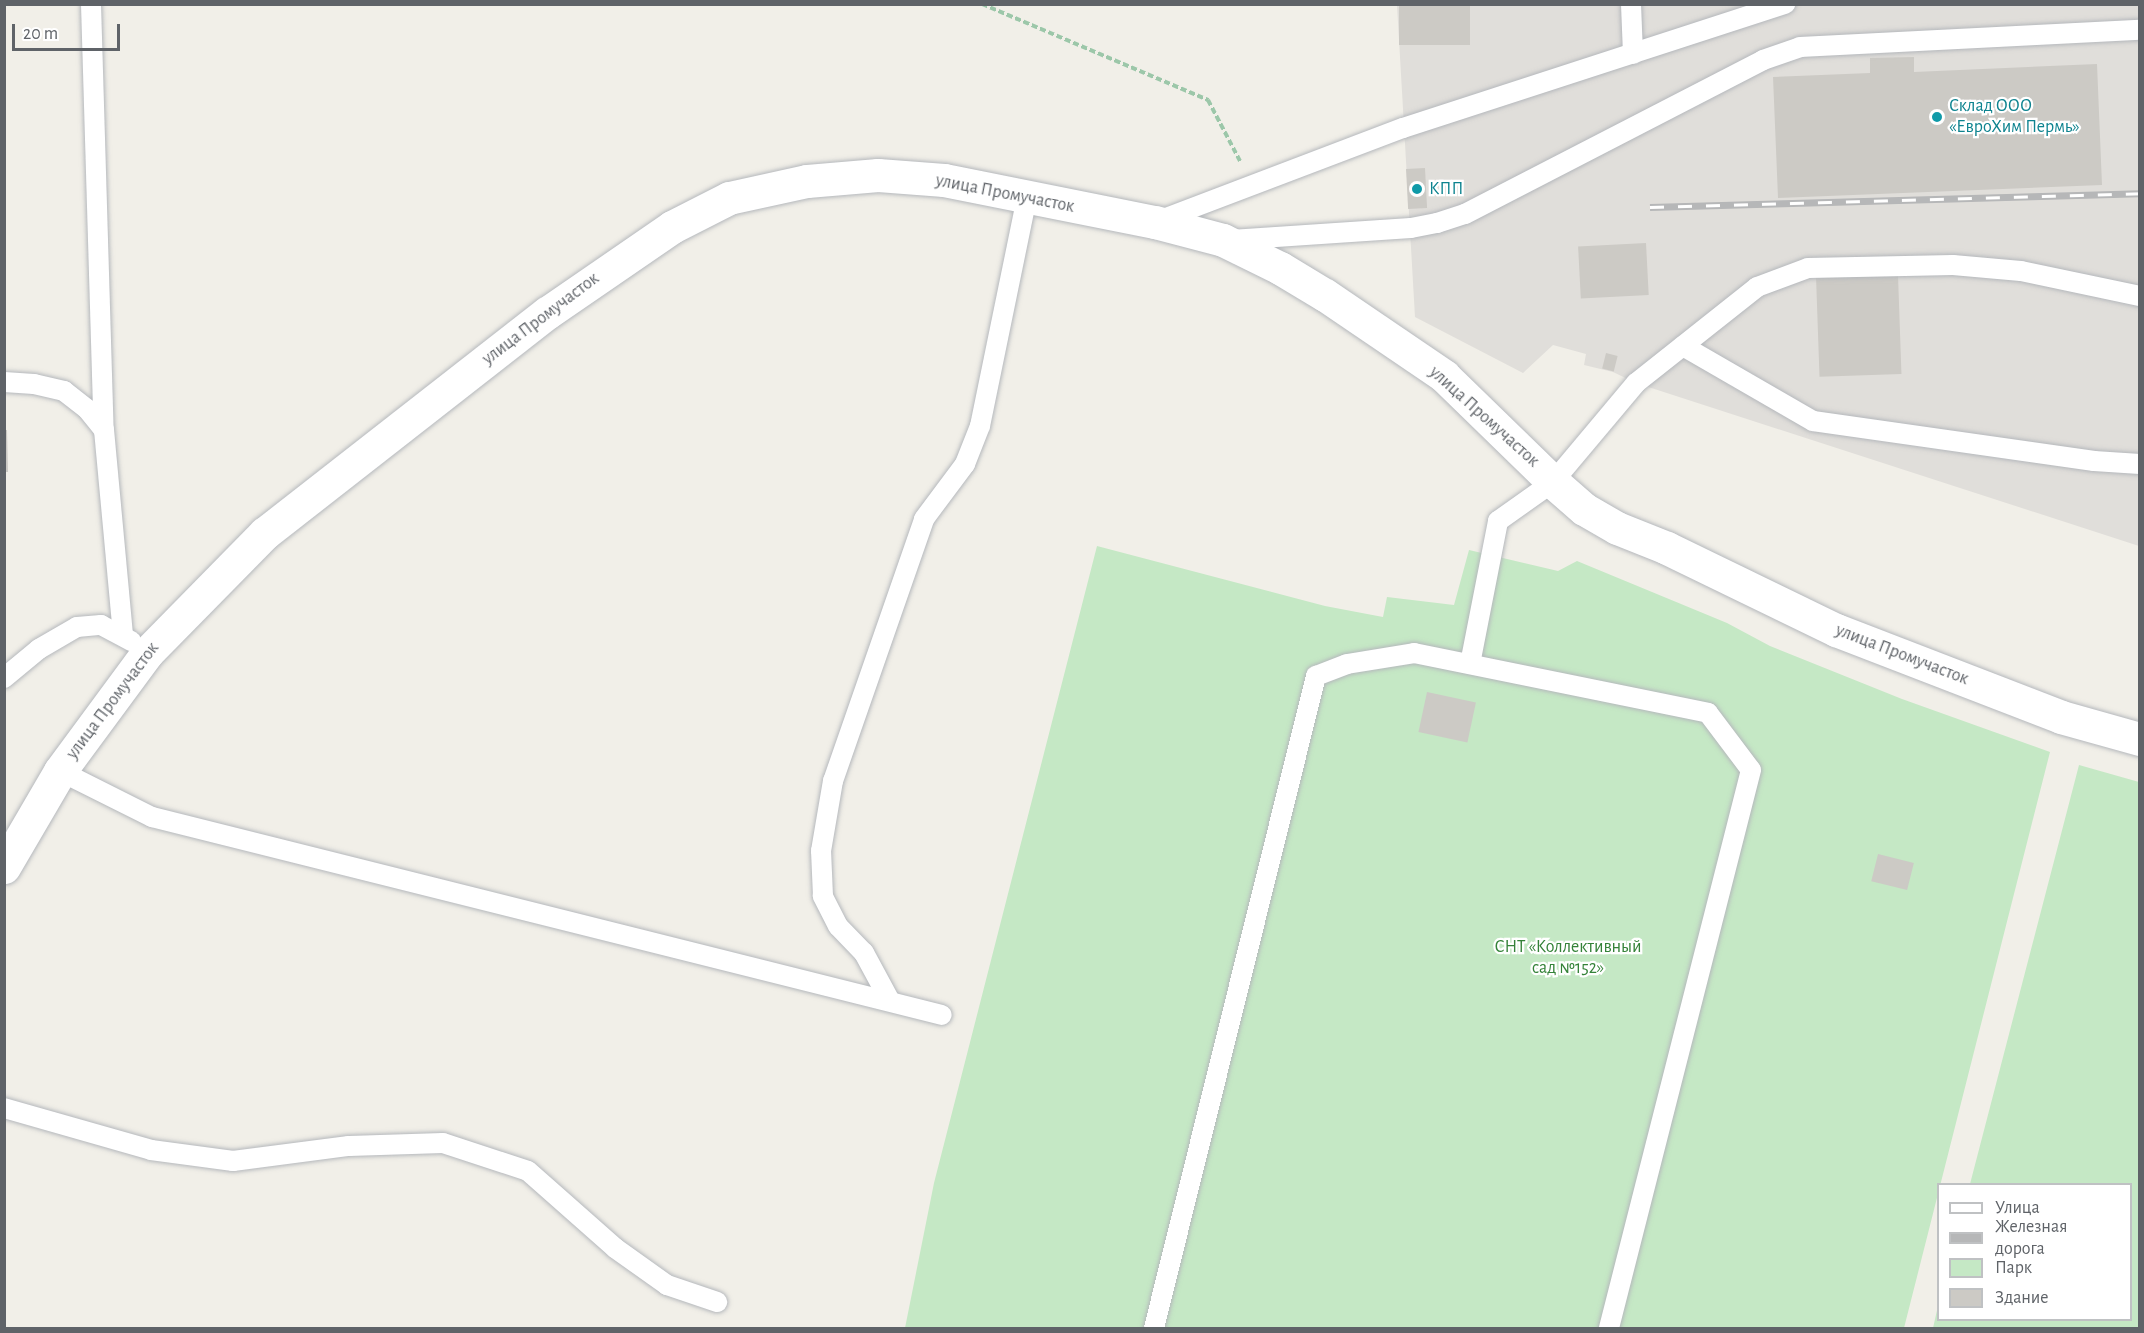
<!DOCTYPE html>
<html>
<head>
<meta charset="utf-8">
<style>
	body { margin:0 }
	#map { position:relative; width:2144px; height:1333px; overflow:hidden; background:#f1efe8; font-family:"Alegreya Sans",sans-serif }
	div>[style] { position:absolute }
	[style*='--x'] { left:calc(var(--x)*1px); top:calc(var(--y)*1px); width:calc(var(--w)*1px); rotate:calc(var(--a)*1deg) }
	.industrial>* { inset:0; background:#e0deda }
	.green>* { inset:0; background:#c5e8c5 }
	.building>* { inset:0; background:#cccac5; transform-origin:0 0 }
	.path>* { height:4px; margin-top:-2px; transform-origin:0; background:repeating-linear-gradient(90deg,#9cc7a9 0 6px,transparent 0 9px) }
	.roads { filter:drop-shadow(0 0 2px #b5b8bc) drop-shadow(0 0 2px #b5b8bc) }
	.service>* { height:20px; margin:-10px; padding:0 10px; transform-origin:10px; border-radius:10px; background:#fff }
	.minor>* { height:33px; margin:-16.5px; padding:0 16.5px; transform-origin:16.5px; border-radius:16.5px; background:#fff }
	.rail>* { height:7px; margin-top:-3.5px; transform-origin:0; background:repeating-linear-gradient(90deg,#fff 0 14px,#b6b7b8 0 28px); box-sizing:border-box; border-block:2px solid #b6b7b8 }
	.dots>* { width:16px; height:16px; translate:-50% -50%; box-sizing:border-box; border:3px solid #fff; border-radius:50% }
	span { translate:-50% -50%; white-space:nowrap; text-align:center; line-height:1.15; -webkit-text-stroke:4.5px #fff; paint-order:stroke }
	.culture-label { font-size:18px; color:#0d838f }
	.left { translate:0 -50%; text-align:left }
	.street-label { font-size:18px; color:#5f6368 }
	.park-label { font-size:18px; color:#348238 }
	.frame { position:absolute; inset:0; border:6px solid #5f6368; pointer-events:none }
	.legend { position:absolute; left:1937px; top:1183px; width:195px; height:138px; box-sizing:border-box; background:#fff; border:2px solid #bfc1c3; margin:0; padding:8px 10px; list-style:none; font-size:18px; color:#5f6368 }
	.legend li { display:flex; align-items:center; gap:12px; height:30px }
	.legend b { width:30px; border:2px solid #bfc1c3 }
	.scale { position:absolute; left:12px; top:24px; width:108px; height:27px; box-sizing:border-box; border:3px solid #5f6368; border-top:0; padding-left:8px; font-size:18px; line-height:21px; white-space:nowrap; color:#5f6368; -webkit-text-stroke:4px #fff; paint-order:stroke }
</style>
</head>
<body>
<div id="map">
	<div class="industrial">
		<div style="clip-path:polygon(1397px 5px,2139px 5px,2139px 546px,1636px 383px,1613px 372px,1584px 365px,1586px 354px,1553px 345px,1523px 373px,1415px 317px)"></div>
	</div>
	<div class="green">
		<div style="clip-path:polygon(1097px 546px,1325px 606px,1383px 617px,1387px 597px,1454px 605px,1469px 550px,1558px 571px,1577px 561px,1727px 623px,1770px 646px,1902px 699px,2050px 752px,1904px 1328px,905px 1328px,934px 1183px)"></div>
		<div style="clip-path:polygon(2079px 765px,2139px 782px,2139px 1328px,1933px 1328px,1938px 1306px,1938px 1320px,2130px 1320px,2130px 1184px,1970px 1184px)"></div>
	</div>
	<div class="building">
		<div style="left:1399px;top:4px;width:71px;height:41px"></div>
		<div style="clip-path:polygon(1914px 57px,1914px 72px,2097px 64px,2102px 185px,1778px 198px,1773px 77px,1870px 73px,1870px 58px)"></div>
		<div style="left:1425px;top:168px;width:40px;height:19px;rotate:87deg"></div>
		<div style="left:1646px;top:243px;width:52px;height:68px;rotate:87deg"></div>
		<div style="left:1898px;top:275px;width:99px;height:82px;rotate:88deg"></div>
		<div style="left:1606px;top:353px;width:12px;height:16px;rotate:14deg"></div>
		<div style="clip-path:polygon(4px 430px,7px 430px,8px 472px,4px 472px)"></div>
		<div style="left:1427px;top:692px;width:50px;height:41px;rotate:12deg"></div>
		<div style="left:1878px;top:854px;width:37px;height:28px;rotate:14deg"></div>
	</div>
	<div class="path">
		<div style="--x:982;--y:4;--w:246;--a:23"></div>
		<div style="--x:1208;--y:100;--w:69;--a:62.3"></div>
	</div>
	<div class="roads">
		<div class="service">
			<div style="--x:91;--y:4;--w:426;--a:88.3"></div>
			<div style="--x:104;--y:430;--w:205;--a:84.7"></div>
			<div style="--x:1631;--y:4;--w:50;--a:87.7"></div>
			<div style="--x:1158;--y:221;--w:262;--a:-20.8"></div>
			<div style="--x:1403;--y:128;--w:402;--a:-18"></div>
			<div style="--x:1231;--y:240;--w:180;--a:-3.8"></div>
			<div style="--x:1411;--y:228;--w:26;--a:-11"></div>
			<div style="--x:1437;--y:223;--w:29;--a:-18"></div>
			<div style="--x:1465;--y:214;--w:335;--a:-27.3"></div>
			<div style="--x:1763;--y:60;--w:39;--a:-19"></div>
			<div style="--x:1800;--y:47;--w:340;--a:-2.9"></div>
			<div style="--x:1683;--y:346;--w:150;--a:30"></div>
			<div style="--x:1813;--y:421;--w:284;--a:8.1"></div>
			<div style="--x:2094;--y:461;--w:46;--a:3.7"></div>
			<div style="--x:4;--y:382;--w:30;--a:4"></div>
			<div style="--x:34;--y:384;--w:31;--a:13"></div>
			<div style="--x:64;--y:391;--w:29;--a:38"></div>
			<div style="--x:87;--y:409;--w:27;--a:51"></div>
			<div style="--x:1470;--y:664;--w:146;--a:-78.9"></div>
			<div style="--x:1498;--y:521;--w:67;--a:-35.3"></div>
			<div style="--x:1553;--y:482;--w:129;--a:-50"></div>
			<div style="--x:1636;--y:383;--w:154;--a:-38.4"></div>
			<div style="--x:1757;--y:287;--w:54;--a:-20.4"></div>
			<div style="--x:1808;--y:268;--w:145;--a:-1.2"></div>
			<div style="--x:1953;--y:265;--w:68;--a:5"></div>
			<div style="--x:2021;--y:271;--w:122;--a:11.9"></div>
			<div style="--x:4;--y:678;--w:45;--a:-39.6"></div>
			<div style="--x:39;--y:649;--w:44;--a:-30.1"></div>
			<div style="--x:77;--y:627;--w:24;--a:-5"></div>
			<div style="--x:101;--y:625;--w:34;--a:28"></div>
			<div style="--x:60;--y:771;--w:103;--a:26.6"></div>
			<div style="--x:152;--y:817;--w:814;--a:14.07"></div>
			<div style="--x:890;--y:1001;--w:55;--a:-118.4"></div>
			<div style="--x:864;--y:953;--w:37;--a:-134"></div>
			<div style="--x:838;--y:926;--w:34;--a:-117"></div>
			<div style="--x:823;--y:896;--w:45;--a:-92.5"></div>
			<div style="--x:821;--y:851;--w:71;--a:-80.3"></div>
			<div style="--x:833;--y:781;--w:277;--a:-70.8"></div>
			<div style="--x:924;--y:519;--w:69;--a:-53.3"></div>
			<div style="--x:965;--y:464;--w:41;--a:-68.5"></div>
			<div style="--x:980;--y:426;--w:234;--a:-78.4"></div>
			<div style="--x:4;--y:1108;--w:153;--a:15.9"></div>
			<div style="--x:151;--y:1150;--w:83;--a:7.6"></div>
			<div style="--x:233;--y:1161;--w:117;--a:-7.4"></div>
			<div style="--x:349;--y:1146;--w:94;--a:-1.8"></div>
			<div style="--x:443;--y:1143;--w:89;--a:18.2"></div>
			<div style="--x:528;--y:1171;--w:116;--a:41.5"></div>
			<div style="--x:615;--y:1248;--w:64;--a:35.4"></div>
			<div style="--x:667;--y:1285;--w:53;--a:18.8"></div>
			<div style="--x:1154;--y:1328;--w:672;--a:-76.05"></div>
			<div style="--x:1316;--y:676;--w:33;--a:-21"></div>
			<div style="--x:1347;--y:664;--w:68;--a:-9.3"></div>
			<div style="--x:1414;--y:653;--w:300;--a:11.5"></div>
			<div style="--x:1708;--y:713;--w:71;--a:53"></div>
			<div style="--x:1751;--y:770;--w:576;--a:104.28"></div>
		</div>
		<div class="minor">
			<div style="--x:4;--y:867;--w:111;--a:-59.7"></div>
			<div style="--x:60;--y:771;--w:147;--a:-53.6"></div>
			<div style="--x:147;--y:653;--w:168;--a:-45.5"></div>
			<div style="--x:265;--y:533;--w:358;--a:-38"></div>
			<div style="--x:547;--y:313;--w:152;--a:-34.5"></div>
			<div style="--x:672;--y:227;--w:64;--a:-27"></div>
			<div style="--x:729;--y:198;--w:80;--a:-12.3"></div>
			<div style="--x:807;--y:181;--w:71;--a:-4.8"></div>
			<div style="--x:878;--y:175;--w:66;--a:4.3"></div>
			<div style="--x:944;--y:180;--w:215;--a:11.3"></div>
			<div style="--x:1155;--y:222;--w:70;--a:14.8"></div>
			<div style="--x:1223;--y:240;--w:64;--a:26.2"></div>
			<div style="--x:1280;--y:268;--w:52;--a:31"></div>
			<div style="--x:1325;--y:295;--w:144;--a:34.2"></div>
			<div style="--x:1444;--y:376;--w:152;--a:44.2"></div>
			<div style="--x:1553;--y:482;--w:41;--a:41.1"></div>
			<div style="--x:1584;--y:509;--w:38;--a:30"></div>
			<div style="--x:1617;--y:528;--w:54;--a:21.8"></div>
			<div style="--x:1667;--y:548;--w:188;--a:25.9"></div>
			<div style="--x:1836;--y:630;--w:241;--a:21.1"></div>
			<div style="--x:2061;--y:717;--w:82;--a:15.6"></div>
		</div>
	</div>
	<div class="rail">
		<div style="--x:1650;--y:207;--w:490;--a:-1.6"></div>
	</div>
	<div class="dots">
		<div style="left:1937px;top:117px;background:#0f9aa8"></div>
		<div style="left:1417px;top:189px;background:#0f9aa8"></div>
	</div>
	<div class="culture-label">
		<span class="left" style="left:1949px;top:117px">Склад ООО<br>«ЕвроХим Пермь»</span>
		<span class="left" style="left:1429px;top:189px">КПП</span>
	</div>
	<div class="street-label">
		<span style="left:1005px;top:194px;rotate:11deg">улица Промучасток</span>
		<span style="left:541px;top:319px;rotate:-37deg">улица Промучасток</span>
		<span style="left:1484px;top:417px;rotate:42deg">улица Промучасток</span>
		<span style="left:1902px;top:655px;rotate:21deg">улица Промучасток</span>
		<span style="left:113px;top:701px;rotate:-53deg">улица Промучасток</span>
	</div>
	<div class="park-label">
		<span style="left:1568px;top:958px">СНТ «Коллективный<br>сад №152»</span>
	</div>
	<div class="frame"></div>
	<ul class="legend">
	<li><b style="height:8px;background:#fff"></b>Улица</li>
	<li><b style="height:8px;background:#b6b7b8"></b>Железная дорога</li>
	<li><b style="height:16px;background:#c5e8c5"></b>Парк</li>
	<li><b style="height:16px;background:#cccac5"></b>Здание</li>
	</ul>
	<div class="scale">20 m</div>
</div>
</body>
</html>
